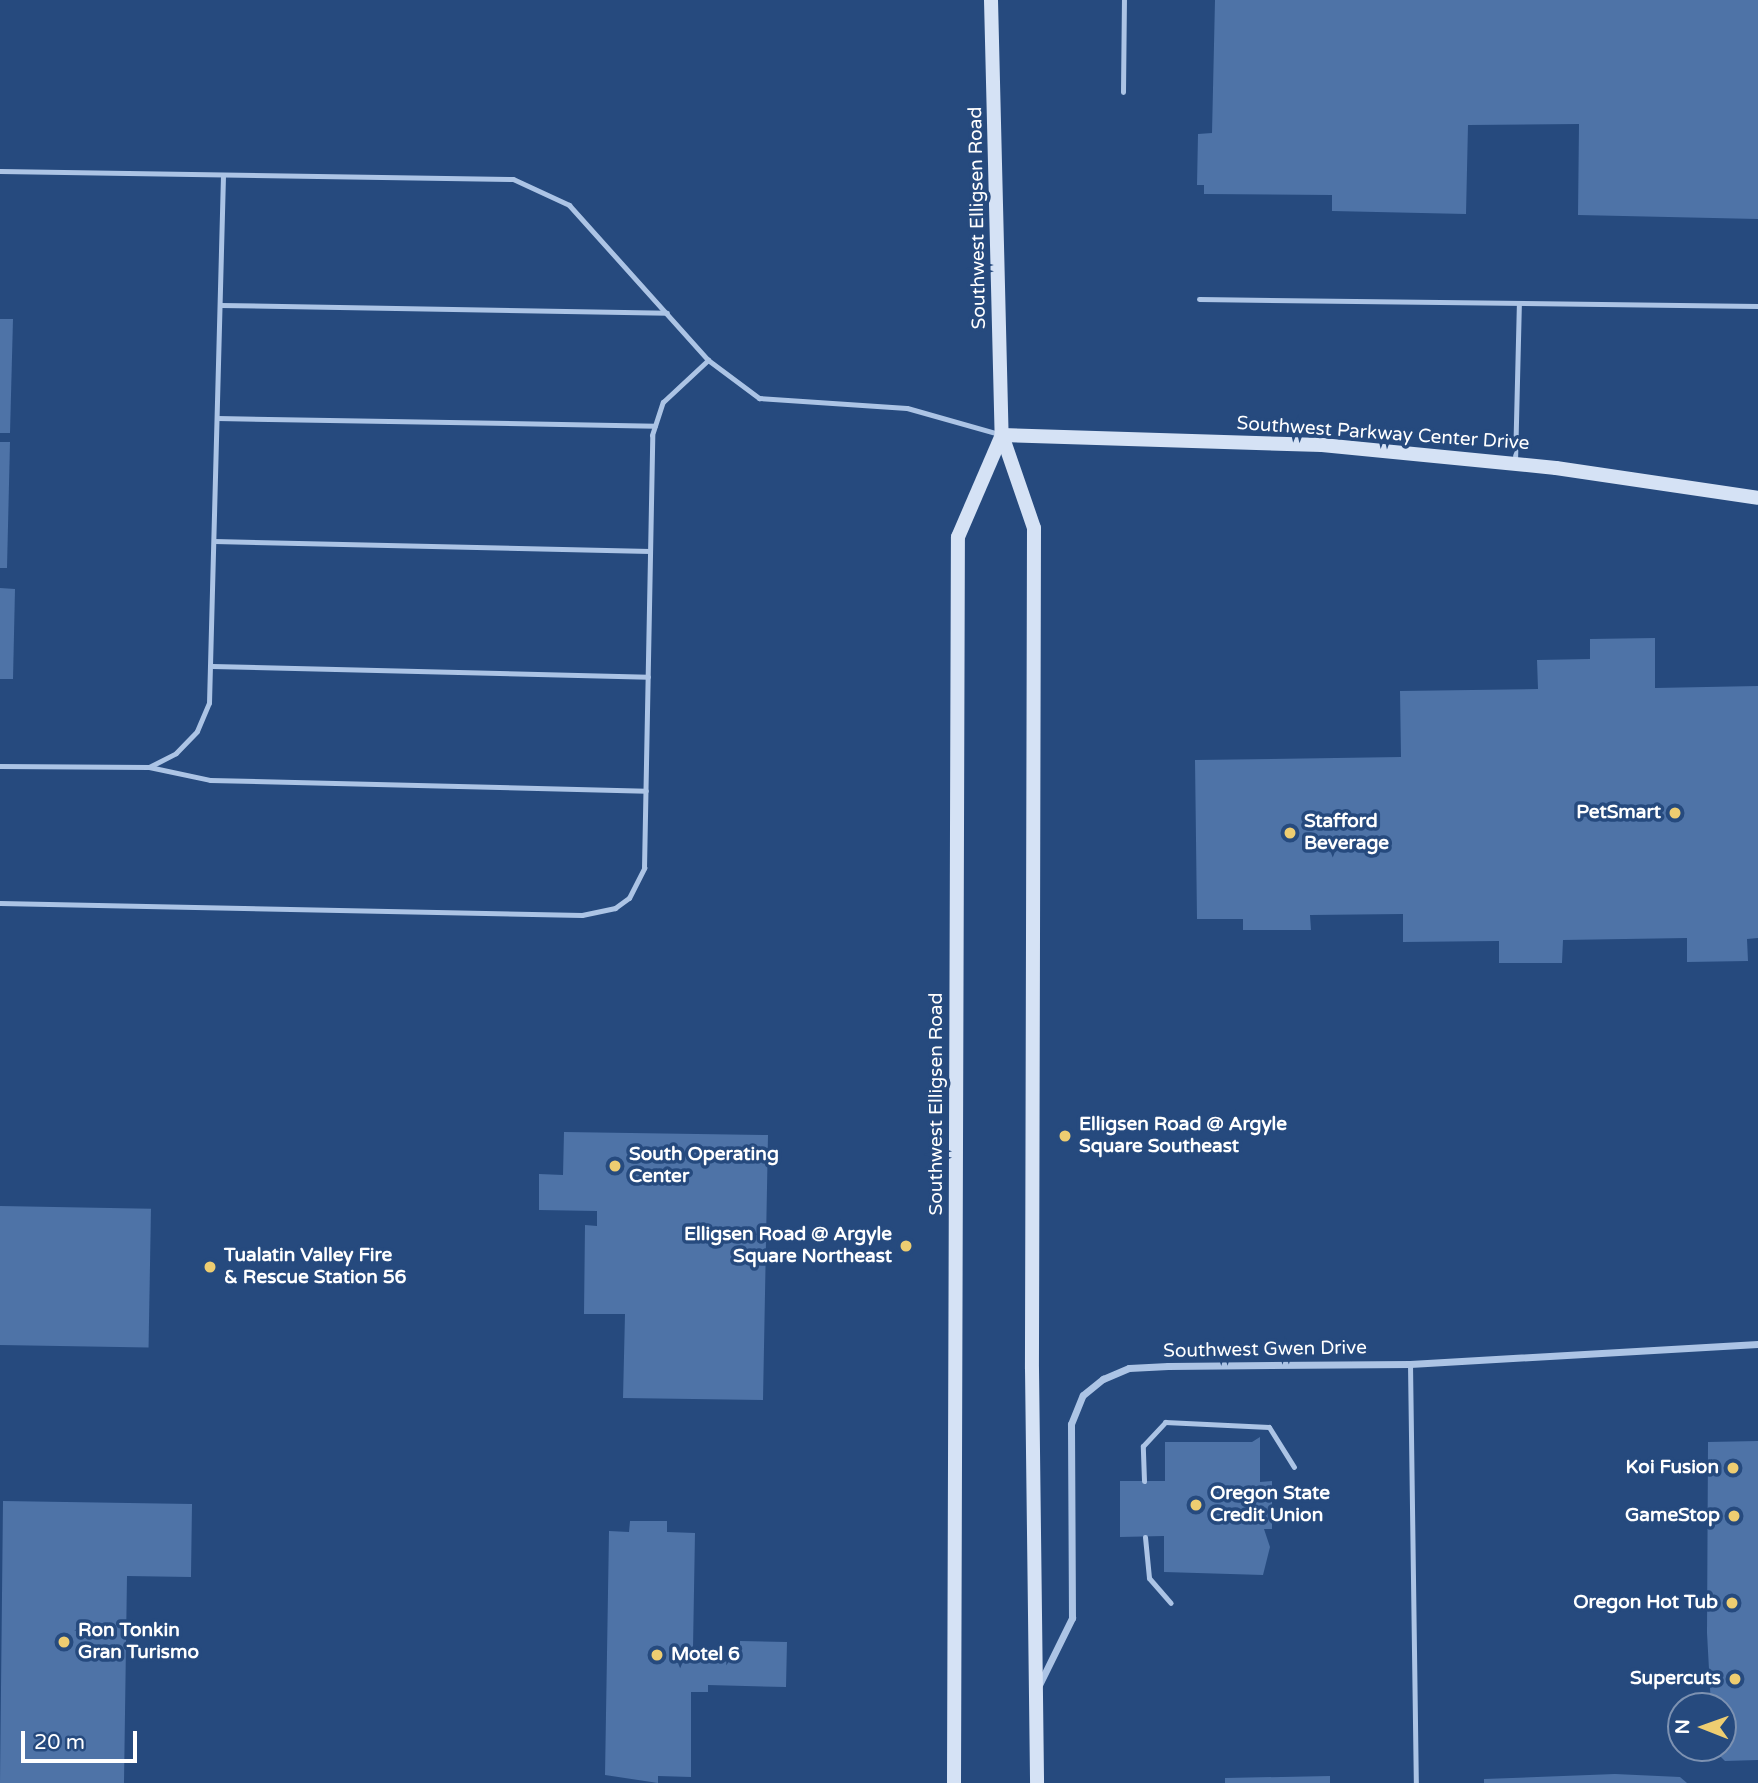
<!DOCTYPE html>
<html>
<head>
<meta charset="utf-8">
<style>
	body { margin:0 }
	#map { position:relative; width:1758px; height:1783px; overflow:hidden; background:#264a7e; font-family:"Varela Round",sans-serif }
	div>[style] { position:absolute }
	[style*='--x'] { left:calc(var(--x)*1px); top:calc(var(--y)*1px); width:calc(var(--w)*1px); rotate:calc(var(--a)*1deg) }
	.building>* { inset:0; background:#4e73a7; transform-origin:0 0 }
	.lane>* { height:5px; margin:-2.5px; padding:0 2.5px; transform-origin:2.5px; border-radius:2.5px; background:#acc4e5 }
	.street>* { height:7px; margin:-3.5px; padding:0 3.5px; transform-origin:3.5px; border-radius:3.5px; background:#acc4e5 }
	.secondary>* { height:14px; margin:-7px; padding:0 7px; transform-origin:7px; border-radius:7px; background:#d5e2f5 }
	.dots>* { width:19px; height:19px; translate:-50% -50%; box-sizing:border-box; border:4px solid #264a7e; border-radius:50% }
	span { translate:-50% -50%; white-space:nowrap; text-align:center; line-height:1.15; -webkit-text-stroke:7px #264a7e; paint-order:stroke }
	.street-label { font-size:19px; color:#fff }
	.poi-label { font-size:19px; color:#fff; font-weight:700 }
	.right { translate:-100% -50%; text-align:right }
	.left { translate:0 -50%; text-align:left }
	.north { position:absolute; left:1667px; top:1692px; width:70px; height:70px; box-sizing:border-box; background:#264a7e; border:2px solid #7d92b2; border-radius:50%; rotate:271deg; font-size:19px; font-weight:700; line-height:28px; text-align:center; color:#fff }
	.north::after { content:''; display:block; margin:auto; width:24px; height:32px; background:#eecd71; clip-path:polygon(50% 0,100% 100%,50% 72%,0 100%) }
	.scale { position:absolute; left:21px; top:1731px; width:116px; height:32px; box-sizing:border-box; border:4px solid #fff; border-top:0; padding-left:9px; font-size:21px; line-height:24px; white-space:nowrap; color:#fff; -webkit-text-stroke:5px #264a7e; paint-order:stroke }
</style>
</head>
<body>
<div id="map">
	<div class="building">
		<div style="clip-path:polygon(1215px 0,1758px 0,1758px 219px,1578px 215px,1579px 124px,1468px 125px,1466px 214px,1332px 211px,1332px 195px,1204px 194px,1204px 185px,1197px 185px,1198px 134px,1212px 133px)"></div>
		<div style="clip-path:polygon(0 319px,13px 319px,10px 433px,0 433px)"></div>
		<div style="clip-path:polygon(0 442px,10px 442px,7px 568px,0 568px)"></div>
		<div style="clip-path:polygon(0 588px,15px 589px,13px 679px,0 679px)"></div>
		<div style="clip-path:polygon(1655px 638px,1655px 688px,1758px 686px,1758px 938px,1747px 939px,1748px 961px,1687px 962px,1687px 938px,1563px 940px,1562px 963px,1499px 963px,1499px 941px,1403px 942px,1403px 914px,1310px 915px,1311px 930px,1243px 930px,1243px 919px,1197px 919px,1195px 760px,1401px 757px,1400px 691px,1538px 689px,1537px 660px,1590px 659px,1590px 639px)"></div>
		<div style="clip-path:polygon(564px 1132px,768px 1135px,763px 1400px,623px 1398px,625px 1314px,584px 1314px,585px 1225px,597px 1226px,597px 1211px,539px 1210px,539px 1174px,563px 1175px)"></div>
		<div style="left:0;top:1206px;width:151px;height:139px;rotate:1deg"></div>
		<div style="clip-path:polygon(1260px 1437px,1260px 1482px,1272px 1481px,1272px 1529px,1264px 1529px,1270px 1547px,1263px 1575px,1164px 1572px,1164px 1536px,1120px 1537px,1120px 1481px,1165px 1481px,1165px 1442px,1252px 1442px)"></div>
		<div style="clip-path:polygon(1758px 1441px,1758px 1760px,1725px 1761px,1712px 1748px,1723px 1748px,1723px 1706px,1711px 1706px,1707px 1633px,1708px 1442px)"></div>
		<div style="clip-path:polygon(3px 1501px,192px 1504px,191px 1577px,127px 1576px,124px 1783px,0 1783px)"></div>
		<div style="clip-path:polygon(630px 1521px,667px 1521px,667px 1532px,695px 1533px,693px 1648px,706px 1648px,706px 1661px,740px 1662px,740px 1641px,787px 1642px,786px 1687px,708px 1685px,708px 1692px,691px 1692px,691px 1777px,658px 1776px,658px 1783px,605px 1775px,609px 1531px,629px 1532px)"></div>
		<div style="clip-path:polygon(1615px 1774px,1680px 1777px,1687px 1783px,1484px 1783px,1484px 1779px)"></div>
		<div style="clip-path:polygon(1330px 1776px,1330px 1783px,1225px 1783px,1225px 1778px)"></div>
	</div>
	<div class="lane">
		<div style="--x:1123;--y:92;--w:92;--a:-89.4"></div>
		<div style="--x:0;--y:171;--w:513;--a:0.89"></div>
		<div style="--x:513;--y:179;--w:62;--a:24.9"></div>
		<div style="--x:569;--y:205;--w:208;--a:48.1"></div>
		<div style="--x:708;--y:360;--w:64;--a:36.7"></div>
		<div style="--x:759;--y:398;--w:148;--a:3.9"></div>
		<div style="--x:907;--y:408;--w:96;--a:15.8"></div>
		<div style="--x:1199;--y:299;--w:559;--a:0.72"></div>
		<div style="--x:220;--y:305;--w:447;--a:1"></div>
		<div style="--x:217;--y:418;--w:438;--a:1"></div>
		<div style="--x:1515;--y:463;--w:160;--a:-88.6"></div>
		<div style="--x:214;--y:541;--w:436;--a:1.3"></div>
		<div style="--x:212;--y:666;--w:436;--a:1.4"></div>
		<div style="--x:0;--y:766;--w:149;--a:0.4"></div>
		<div style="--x:149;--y:767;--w:30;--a:-27"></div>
		<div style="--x:176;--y:753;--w:30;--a:-46"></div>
		<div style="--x:197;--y:731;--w:30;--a:-67"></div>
		<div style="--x:209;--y:703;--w:528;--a:-88.48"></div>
		<div style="--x:149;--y:767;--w:62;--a:12"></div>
		<div style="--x:210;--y:780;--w:436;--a:1.4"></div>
		<div style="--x:0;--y:903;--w:582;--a:1.18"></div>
		<div style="--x:582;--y:915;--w:34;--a:-12"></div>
		<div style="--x:615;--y:908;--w:17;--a:-36"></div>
		<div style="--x:629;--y:898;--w:34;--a:-63"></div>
		<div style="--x:644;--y:868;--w:433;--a:-88.9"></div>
		<div style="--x:652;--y:435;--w:35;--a:-72"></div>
		<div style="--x:663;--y:402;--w:62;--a:-43"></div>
		<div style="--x:1410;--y:1364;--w:419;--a:89.2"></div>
		<div style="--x:1144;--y:1481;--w:35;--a:-92"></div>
		<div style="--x:1143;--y:1446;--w:33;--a:-47"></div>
		<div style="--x:1165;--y:1422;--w:104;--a:2.8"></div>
		<div style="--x:1269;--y:1427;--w:47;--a:58"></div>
		<div style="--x:1145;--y:1537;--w:41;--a:84.4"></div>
		<div style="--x:1149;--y:1578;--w:33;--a:49"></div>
	</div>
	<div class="street">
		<div style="--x:1039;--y:1685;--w:75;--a:-63.8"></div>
		<div style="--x:1072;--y:1618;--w:194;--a:-90.3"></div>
		<div style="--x:1071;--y:1424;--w:31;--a:-68"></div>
		<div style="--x:1083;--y:1395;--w:26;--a:-39"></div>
		<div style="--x:1103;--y:1379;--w:28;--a:-23"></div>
		<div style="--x:1129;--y:1368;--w:39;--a:-3"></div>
		<div style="--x:1168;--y:1366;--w:242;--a:-0.5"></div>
		<div style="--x:1410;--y:1364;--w:349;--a:-3.3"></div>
	</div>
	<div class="secondary">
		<div style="--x:991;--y:0;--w:435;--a:88.6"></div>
		<div style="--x:1002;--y:435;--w:98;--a:71"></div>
		<div style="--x:1034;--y:528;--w:841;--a:90.14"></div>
		<div style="--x:1032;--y:1369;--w:414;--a:89.3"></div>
		<div style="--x:1002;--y:435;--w:320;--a:1.8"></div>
		<div style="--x:1322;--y:445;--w:235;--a:5.6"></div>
		<div style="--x:1556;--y:468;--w:204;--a:8.4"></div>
		<div style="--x:954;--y:1783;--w:1246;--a:-89.82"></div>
		<div style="--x:958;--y:537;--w:111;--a:-66.7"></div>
	</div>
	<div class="dots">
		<div style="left:1675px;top:813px;background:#eecd71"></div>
		<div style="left:1290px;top:833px;background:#eecd71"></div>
		<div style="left:1065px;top:1136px;background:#eecd71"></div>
		<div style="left:615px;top:1166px;background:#eecd71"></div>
		<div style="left:906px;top:1246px;background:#eecd71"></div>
		<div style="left:210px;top:1267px;background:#eecd71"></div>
		<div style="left:1733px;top:1468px;background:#eecd71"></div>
		<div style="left:1196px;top:1505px;background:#eecd71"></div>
		<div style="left:1734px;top:1516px;background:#eecd71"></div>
		<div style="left:1732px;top:1603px;background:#eecd71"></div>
		<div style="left:64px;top:1642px;background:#eecd71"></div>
		<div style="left:657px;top:1655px;background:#eecd71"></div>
		<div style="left:1735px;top:1679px;background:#eecd71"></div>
	</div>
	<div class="street-label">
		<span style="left:978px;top:218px;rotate:-91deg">Southwest Elligsen Road</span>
		<span style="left:1383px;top:434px;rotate:4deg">Southwest Parkway Center Drive</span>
		<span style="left:937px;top:1104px;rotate:-90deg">Southwest Elligsen Road</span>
		<span style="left:1265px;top:1350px;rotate:-1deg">Southwest Gwen Drive</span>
	</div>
	<div class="poi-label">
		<span class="right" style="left:1661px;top:813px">PetSmart</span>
		<span class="left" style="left:1304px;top:833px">Stafford<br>Beverage</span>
		<span class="left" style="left:1079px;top:1136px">Elligsen Road @ Argyle<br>Square Southeast</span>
		<span class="left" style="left:629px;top:1166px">South Operating<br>Center</span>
		<span class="right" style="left:892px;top:1246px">Elligsen Road @ Argyle<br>Square Northeast</span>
		<span class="left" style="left:224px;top:1267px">Tualatin Valley Fire<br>&amp; Rescue Station 56</span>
		<span class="right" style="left:1719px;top:1468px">Koi Fusion</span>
		<span class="left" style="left:1210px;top:1505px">Oregon State<br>Credit Union</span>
		<span class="right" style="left:1720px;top:1516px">GameStop</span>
		<span class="right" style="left:1718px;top:1603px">Oregon Hot Tub</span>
		<span class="left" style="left:78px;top:1642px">Ron Tonkin<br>Gran Turismo</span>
		<span class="left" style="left:671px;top:1655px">Motel 6</span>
		<span class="right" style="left:1721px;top:1679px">Supercuts</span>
	</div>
	<div class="north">N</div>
	<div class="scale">20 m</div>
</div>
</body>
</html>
